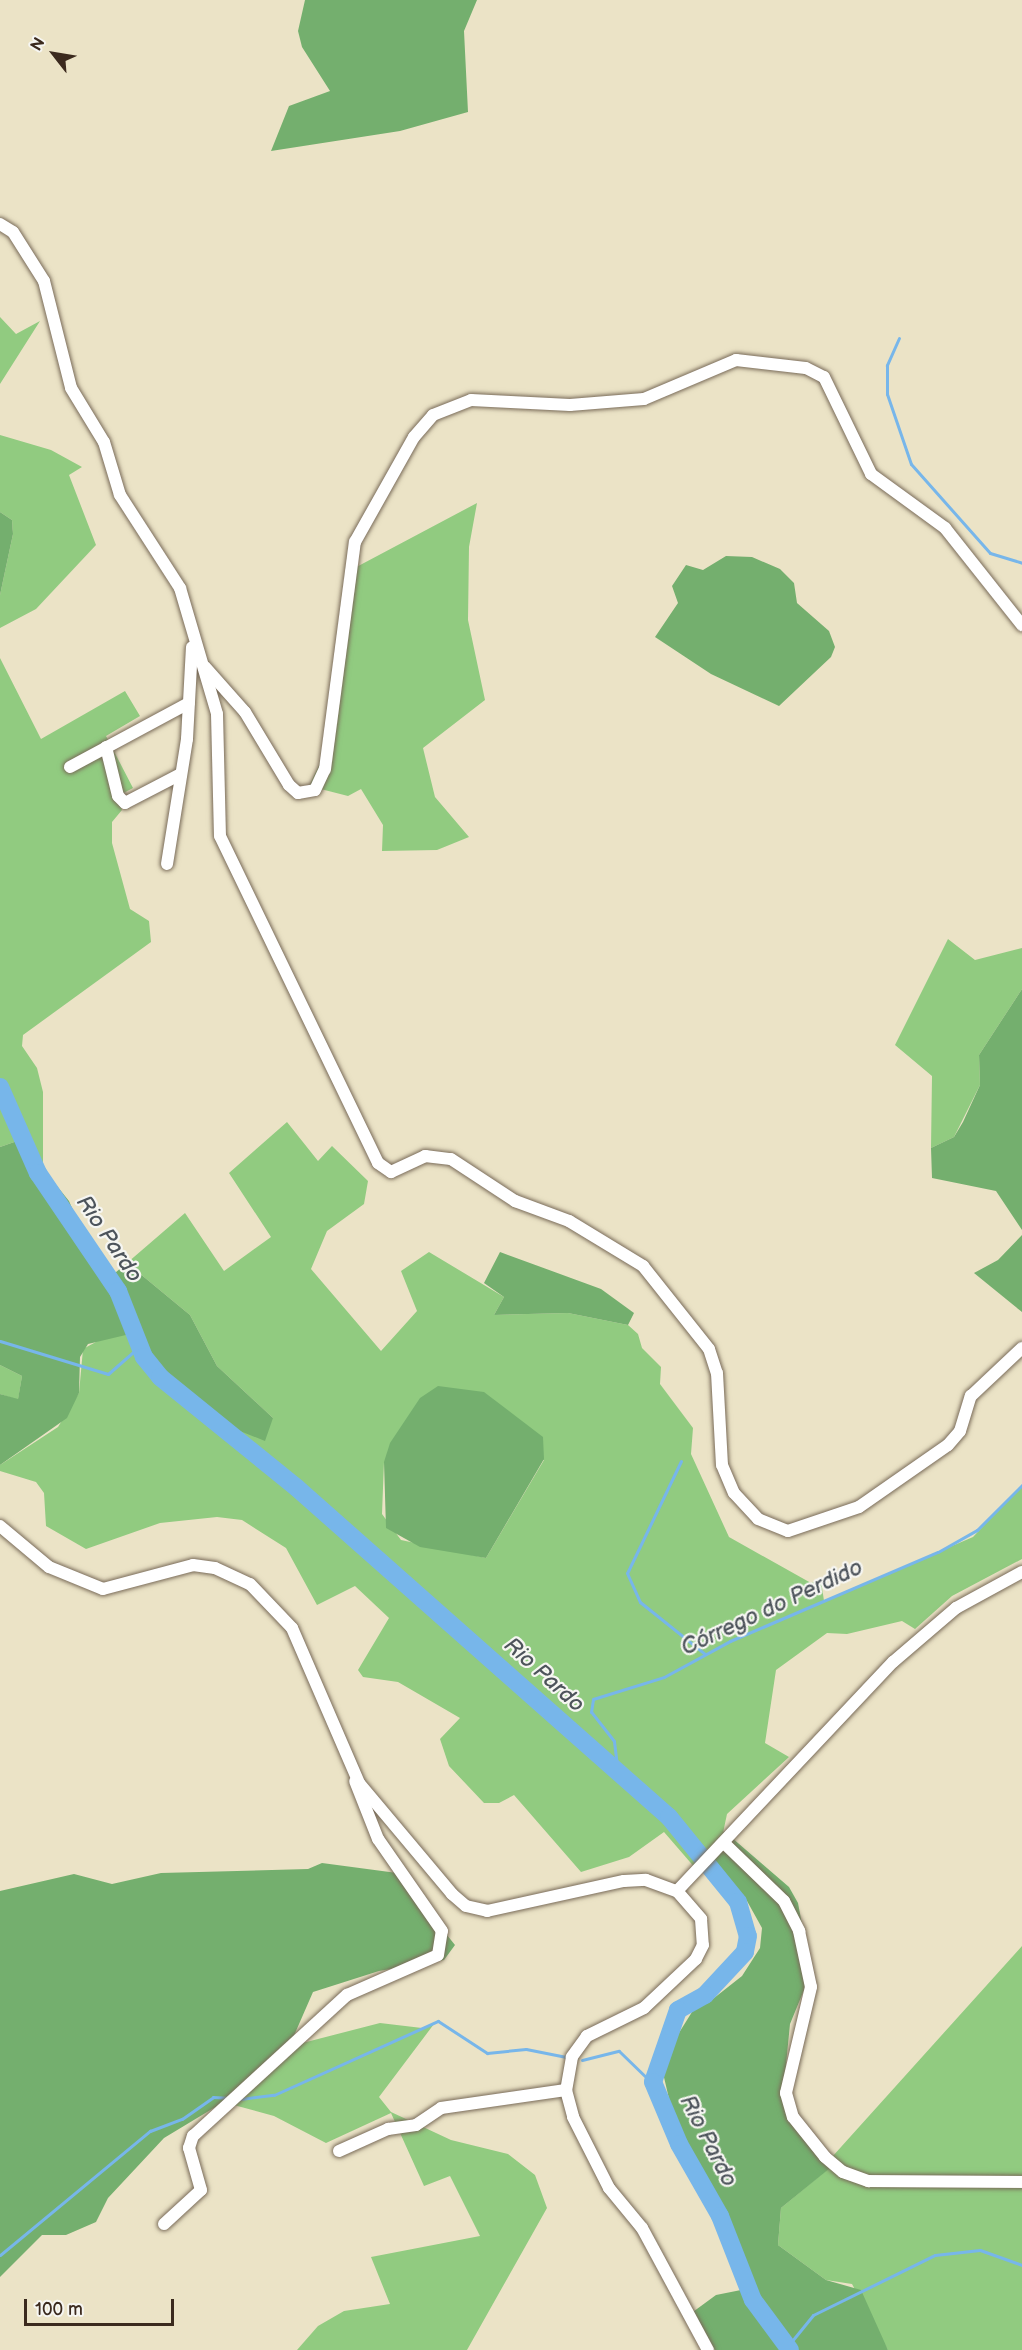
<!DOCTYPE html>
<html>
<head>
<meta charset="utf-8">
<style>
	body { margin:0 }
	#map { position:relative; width:1022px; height:2350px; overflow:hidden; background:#ebe3c6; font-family:"Balsamiq Sans",sans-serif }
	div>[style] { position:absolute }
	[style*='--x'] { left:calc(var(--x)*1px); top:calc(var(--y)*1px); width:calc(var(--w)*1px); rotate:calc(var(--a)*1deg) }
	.green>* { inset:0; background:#91cb80 }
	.forest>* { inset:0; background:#74af6e }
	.stream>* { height:3px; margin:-1.5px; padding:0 1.5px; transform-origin:1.5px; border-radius:1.5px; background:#77b6ea }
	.river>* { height:18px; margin:-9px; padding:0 9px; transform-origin:9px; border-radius:9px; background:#77b6ea }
	.roads { filter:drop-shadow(0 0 2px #796b59) drop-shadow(0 0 2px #796b59) }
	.street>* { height:12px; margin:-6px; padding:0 6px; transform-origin:6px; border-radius:6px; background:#fff }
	span { translate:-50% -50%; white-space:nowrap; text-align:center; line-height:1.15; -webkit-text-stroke:4.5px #f6f6f2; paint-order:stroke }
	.water-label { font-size:22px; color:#4d545b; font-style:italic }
	.north { position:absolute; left:24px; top:24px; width:60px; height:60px; -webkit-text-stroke:4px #f6f6f2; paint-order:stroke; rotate:301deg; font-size:16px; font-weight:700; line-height:24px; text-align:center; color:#3b2a1e }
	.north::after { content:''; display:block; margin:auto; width:21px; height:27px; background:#3b2a1e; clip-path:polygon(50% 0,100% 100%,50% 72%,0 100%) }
	.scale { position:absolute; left:24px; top:2299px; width:150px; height:27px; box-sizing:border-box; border:3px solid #3b2a1e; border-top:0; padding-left:8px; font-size:18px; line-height:21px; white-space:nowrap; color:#3b2a1e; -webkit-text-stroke:4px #f6f6f2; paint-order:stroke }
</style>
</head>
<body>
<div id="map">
	<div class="green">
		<div style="clip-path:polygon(0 317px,16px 334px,40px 321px,0 384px)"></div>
		<div style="clip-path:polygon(0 435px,51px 450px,82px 467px,69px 475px,96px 545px,36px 609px,0 628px,0 595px,13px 534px,12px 520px,0 512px)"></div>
		<div style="clip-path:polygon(477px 503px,469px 547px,468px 620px,485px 700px,423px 748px,435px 797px,469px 837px,437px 850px,382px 851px,383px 825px,361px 789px,348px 796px,309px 786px,322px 759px,347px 572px)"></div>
		<div style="clip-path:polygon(0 658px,41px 739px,125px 691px,140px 716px,106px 736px,133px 788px,116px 797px,122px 810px,112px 822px,112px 843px,130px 909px,149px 921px,151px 942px,23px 1035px,22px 1046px,37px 1068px,43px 1092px,43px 1165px,20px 1140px,0 1147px)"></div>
		<div style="clip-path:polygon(948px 939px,975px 960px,1022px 948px,1022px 989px,979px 1055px,980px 1085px,954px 1137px,931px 1148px,932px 1076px,895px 1045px)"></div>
		<div style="clip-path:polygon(evenodd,287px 1122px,318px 1161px,332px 1146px,368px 1181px,364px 1204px,327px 1231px,311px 1269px,381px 1351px,417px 1311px,401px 1271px,429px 1252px,504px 1297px,494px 1315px,568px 1313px,628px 1325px,638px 1334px,642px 1348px,661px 1367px,660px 1384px,693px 1428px,691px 1454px,729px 1537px,811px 1583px,821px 1580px,824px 1601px,973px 1537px,1022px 1485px,1022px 1559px,952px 1596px,915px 1629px,902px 1621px,847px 1634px,827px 1633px,776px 1670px,765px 1743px,789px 1757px,727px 1814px,723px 1833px,696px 1869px,664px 1832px,629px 1857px,581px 1872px,514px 1795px,499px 1803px,484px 1803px,449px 1766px,440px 1739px,460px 1718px,398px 1682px,363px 1677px,358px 1670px,389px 1618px,355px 1586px,317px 1605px,286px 1548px,242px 1520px,217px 1517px,160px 1523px,86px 1549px,46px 1526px,44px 1493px,36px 1482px,0 1471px,0 1465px,58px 1427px,79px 1393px,83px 1349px,105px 1337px,130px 1334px,196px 1403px,273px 1418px,217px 1366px,190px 1315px,127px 1263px,185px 1213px,224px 1271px,271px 1237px,229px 1173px,287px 1122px,544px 1460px,486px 1558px,401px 1540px,382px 1514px,384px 1462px,544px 1460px)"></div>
		<div style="clip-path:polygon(0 1365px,22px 1376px,18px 1400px,0 1394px)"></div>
		<div style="clip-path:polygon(1022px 1946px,1022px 2350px,888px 2350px,852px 2284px,826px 2280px,778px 2245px,781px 2208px,834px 2164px,832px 2157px)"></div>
		<div style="clip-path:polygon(380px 2023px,422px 2028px,434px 2024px,379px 2097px,391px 2112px,451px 2140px,508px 2154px,535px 2175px,547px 2208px,467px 2350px,297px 2350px,318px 2326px,344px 2311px,390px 2304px,371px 2257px,480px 2236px,450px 2176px,424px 2186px,391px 2113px,326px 2143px,274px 2116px,219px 2101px,257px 2082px,287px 2047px)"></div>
	</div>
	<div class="forest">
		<div style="clip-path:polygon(305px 0,477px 0,464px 31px,468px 112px,400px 131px,271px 151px,289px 106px,330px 91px,302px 47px,298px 31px)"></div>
		<div style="clip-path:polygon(0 512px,12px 520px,13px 534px,0 595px)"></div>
		<div style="clip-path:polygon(726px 556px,752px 557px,780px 569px,794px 583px,797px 603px,829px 631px,835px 647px,831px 657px,779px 706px,711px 674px,655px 637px,678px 603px,672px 586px,686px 565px,703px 570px)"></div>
		<div style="clip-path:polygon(1022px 989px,1022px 1230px,996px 1191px,932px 1178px,931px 1148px,954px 1137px,963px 1122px,980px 1085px,979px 1055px)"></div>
		<div style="clip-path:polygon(20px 1140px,69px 1201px,104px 1282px,127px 1263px,190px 1315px,217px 1366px,273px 1418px,265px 1441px,230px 1427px,196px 1403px,130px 1334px,88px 1344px,80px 1357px,79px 1393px,67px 1418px,0 1465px,0 1394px,18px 1399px,22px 1376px,0 1365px,0 1147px)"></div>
		<div style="clip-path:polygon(1022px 1235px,1022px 1312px,974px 1273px,998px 1260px)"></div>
		<div style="clip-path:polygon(500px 1252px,601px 1289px,634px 1313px,628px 1325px,568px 1313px,494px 1315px,504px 1297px,484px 1283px)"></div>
		<div style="clip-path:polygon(438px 1386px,484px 1392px,543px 1437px,544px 1459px,486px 1558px,420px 1547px,386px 1528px,384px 1462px,390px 1443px,420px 1398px)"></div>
		<div style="clip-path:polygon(724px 1831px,789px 1887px,798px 1903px,811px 1973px,790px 2024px,784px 2085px,791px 2111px,835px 2164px,781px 2208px,778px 2245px,826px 2280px,861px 2290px,888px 2350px,706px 2350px,686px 2317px,716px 2295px,741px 2290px,737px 2261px,677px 2133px,663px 2073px,672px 2044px,697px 2004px,709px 2002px,742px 1976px,760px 1948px,762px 1928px,747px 1901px,709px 1859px)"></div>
		<div style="clip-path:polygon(322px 1863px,397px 1873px,455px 1945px,444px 1960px,379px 1971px,313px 1992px,289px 2047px,257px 2082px,164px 2138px,108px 2198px,96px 2222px,66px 2235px,42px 2235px,0 2277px,0 1891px,74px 1874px,112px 1884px,161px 1873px,308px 1869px)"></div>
	</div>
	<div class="stream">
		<div style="--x:899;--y:338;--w:30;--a:114"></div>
		<div style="--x:887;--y:365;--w:29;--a:90"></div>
		<div style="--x:887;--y:394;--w:74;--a:71.1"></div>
		<div style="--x:911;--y:464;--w:119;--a:48.4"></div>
		<div style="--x:990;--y:553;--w:34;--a:17"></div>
		<div style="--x:0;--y:1341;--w:113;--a:17"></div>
		<div style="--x:108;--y:1374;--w:43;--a:-41.2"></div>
		<div style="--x:681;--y:1461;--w:124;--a:115.7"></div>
		<div style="--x:627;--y:1573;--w:32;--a:66"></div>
		<div style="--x:640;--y:1602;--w:83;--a:38.7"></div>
		<div style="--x:618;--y:1774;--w:33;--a:-97"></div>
		<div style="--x:614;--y:1741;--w:37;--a:-128"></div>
		<div style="--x:591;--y:1712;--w:13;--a:-81"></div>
		<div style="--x:593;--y:1699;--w:74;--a:-17.2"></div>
		<div style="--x:664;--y:1677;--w:75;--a:-28.6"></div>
		<div style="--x:730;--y:1641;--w:226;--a:-23.2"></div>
		<div style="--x:938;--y:1552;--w:45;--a:-29.4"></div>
		<div style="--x:977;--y:1530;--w:64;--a:-45"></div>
		<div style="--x:582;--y:2060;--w:38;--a:-14"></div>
		<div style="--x:619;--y:2051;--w:47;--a:44.1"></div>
		<div style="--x:240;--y:2099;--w:34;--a:-7"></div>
		<div style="--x:274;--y:2095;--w:180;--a:-24.3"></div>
		<div style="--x:438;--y:2021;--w:59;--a:33.1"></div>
		<div style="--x:487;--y:2053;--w:39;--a:-6"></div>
		<div style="--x:526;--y:2049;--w:41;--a:11.3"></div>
		<div style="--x:0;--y:2255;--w:195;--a:-39.6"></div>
		<div style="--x:150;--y:2131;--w:34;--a:-21"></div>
		<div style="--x:182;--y:2119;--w:38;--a:-35"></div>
		<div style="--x:213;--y:2097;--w:17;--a:3"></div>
		<div style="--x:787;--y:2347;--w:41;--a:-50.9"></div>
		<div style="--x:813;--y:2315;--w:136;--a:-26.2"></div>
		<div style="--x:935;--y:2255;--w:45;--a:-6.3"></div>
		<div style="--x:980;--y:2250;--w:45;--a:19.7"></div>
	</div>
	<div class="river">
		<div style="--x:0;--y:1087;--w:94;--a:66.2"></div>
		<div style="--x:38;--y:1173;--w:143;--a:55.9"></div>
		<div style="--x:118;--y:1291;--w:71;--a:68.5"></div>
		<div style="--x:144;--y:1357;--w:26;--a:51"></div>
		<div style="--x:160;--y:1377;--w:176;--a:39"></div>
		<div style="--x:297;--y:1488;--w:497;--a:41.5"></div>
		<div style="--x:669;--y:1817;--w:109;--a:50.9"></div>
		<div style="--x:738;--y:1902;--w:35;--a:74"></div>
		<div style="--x:748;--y:1936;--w:16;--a:101"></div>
		<div style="--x:745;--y:1952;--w:59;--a:132.9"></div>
		<div style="--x:705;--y:1995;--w:31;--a:151"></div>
		<div style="--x:678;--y:2010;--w:76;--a:109.1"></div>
		<div style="--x:653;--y:2082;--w:67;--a:67.2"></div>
		<div style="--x:679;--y:2144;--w:83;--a:60.3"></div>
		<div style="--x:720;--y:2216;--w:90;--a:68.6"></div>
		<div style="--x:753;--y:2300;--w:62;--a:53.5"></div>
	</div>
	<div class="roads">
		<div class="street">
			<div style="--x:0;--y:224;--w:15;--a:32"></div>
			<div style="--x:13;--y:232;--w:58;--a:57.7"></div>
			<div style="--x:44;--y:281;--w:110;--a:75.8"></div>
			<div style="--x:71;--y:388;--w:63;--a:58.6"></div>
			<div style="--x:104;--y:442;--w:55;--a:73.2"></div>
			<div style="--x:120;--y:495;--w:111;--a:57.2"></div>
			<div style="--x:180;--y:588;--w:131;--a:73.6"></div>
			<div style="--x:217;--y:714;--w:122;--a:88.6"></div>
			<div style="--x:220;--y:836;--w:363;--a:64.2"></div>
			<div style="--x:378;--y:1163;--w:16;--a:35"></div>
			<div style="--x:391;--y:1172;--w:38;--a:-25"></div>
			<div style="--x:425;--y:1156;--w:26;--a:7"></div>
			<div style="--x:451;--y:1159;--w:77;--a:33.3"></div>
			<div style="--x:515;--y:1201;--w:58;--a:20.3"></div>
			<div style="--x:569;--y:1221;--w:87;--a:31.3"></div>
			<div style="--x:643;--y:1266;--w:106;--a:51.5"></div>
			<div style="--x:709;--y:1349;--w:25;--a:72"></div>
			<div style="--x:717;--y:1373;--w:92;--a:86.9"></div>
			<div style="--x:722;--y:1465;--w:30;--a:67"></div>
			<div style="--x:734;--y:1493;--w:35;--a:47"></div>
			<div style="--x:758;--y:1519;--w:32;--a:22"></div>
			<div style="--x:788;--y:1531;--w:75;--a:-18.7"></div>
			<div style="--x:859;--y:1507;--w:108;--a:-34.9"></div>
			<div style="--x:948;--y:1445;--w:18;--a:-49"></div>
			<div style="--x:960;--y:1431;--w:37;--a:-73"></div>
			<div style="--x:971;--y:1396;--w:70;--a:-43.3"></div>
			<div style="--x:205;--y:667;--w:60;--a:48.4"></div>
			<div style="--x:245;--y:712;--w:85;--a:58.9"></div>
			<div style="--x:289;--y:785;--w:12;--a:42"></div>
			<div style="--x:298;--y:793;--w:17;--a:-10"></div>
			<div style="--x:315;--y:790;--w:23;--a:-65"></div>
			<div style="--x:325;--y:769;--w:229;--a:-82.5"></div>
			<div style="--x:355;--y:542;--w:120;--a:-60.7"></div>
			<div style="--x:414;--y:437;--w:29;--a:-49"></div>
			<div style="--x:433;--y:415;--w:41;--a:-21.5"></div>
			<div style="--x:471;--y:400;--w:99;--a:2.9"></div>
			<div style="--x:570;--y:405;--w:74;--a:-4.6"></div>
			<div style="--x:644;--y:399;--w:100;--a:-23"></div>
			<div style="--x:736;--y:360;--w:70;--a:6.5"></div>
			<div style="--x:806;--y:368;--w:20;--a:27"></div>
			<div style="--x:824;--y:377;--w:108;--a:64.1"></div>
			<div style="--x:871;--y:474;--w:92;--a:36.1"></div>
			<div style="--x:945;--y:528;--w:124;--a:51.6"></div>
			<div style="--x:106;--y:747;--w:50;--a:76.2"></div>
			<div style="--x:118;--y:796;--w:10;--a:45"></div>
			<div style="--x:125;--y:803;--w:61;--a:-27.4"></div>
			<div style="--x:70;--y:767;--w:135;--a:-28.3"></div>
			<div style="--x:167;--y:864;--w:127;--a:-80.9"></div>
			<div style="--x:187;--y:739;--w:92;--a:-86.9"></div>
			<div style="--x:0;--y:1526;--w:64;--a:39.9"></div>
			<div style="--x:49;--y:1567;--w:58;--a:22.2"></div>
			<div style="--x:103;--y:1589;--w:93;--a:-14.9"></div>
			<div style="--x:193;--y:1565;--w:22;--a:8"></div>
			<div style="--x:215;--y:1568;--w:38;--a:25"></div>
			<div style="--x:250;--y:1584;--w:61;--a:46.3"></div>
			<div style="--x:292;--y:1628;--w:169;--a:66.6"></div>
			<div style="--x:359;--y:1783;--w:145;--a:50"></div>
			<div style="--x:452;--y:1894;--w:18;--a:41"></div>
			<div style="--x:466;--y:1906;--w:22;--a:13"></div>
			<div style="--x:487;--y:1911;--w:140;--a:-12.4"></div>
			<div style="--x:624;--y:1881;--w:22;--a:-3"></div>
			<div style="--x:646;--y:1880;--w:33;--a:20"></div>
			<div style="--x:677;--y:1891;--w:315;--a:-46.7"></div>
			<div style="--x:893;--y:1662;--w:83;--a:-40.6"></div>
			<div style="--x:956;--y:1608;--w:75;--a:-28.6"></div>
			<div style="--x:725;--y:1844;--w:82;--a:44"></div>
			<div style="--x:784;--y:1901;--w:34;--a:63"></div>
			<div style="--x:799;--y:1931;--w:57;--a:77.9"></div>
			<div style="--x:811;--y:1987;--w:109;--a:103.3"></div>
			<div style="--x:786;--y:2093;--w:25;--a:74"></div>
			<div style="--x:793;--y:2117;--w:51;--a:51.3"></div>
			<div style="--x:825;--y:2157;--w:23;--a:40"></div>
			<div style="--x:843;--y:2172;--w:27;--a:20"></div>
			<div style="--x:868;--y:2181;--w:154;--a:0.4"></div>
			<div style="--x:677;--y:1891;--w:37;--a:49"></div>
			<div style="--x:701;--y:1919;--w:26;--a:86"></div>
			<div style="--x:703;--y:1945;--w:16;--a:117"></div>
			<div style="--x:696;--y:1959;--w:71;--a:136.7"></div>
			<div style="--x:644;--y:2008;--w:64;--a:153.8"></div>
			<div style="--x:587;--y:2036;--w:26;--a:126"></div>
			<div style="--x:572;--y:2057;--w:34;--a:100"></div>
			<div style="--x:566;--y:2090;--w:28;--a:75"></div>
			<div style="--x:573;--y:2117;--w:80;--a:63.1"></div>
			<div style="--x:609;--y:2188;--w:52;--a:50.5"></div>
			<div style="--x:642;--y:2228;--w:139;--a:61.6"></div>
			<div style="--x:339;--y:2151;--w:54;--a:-24.2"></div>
			<div style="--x:388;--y:2129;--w:28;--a:-8"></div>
			<div style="--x:416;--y:2125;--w:30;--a:-34"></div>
			<div style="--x:441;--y:2108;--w:126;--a:-8.2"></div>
			<div style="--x:164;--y:2224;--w:50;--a:-42.6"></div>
			<div style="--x:201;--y:2190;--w:44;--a:-105.9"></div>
			<div style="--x:189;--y:2148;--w:13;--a:-72"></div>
			<div style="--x:193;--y:2136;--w:209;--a:-42.5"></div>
			<div style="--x:347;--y:1995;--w:99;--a:-23.7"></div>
			<div style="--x:438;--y:1955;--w:24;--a:-81"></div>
			<div style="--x:442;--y:1931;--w:112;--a:-124.8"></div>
			<div style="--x:378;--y:1839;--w:62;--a:-111.6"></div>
		</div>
	</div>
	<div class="water-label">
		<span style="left:109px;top:1239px;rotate:56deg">Rio Pardo</span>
		<span style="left:772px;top:1608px;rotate:-25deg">Córrego do Perdido</span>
		<span style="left:544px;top:1675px;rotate:42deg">Rio Pardo</span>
		<span style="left:708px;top:2141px;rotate:63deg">Rio Pardo</span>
	</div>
	<div class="north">N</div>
	<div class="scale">100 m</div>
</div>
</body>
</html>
